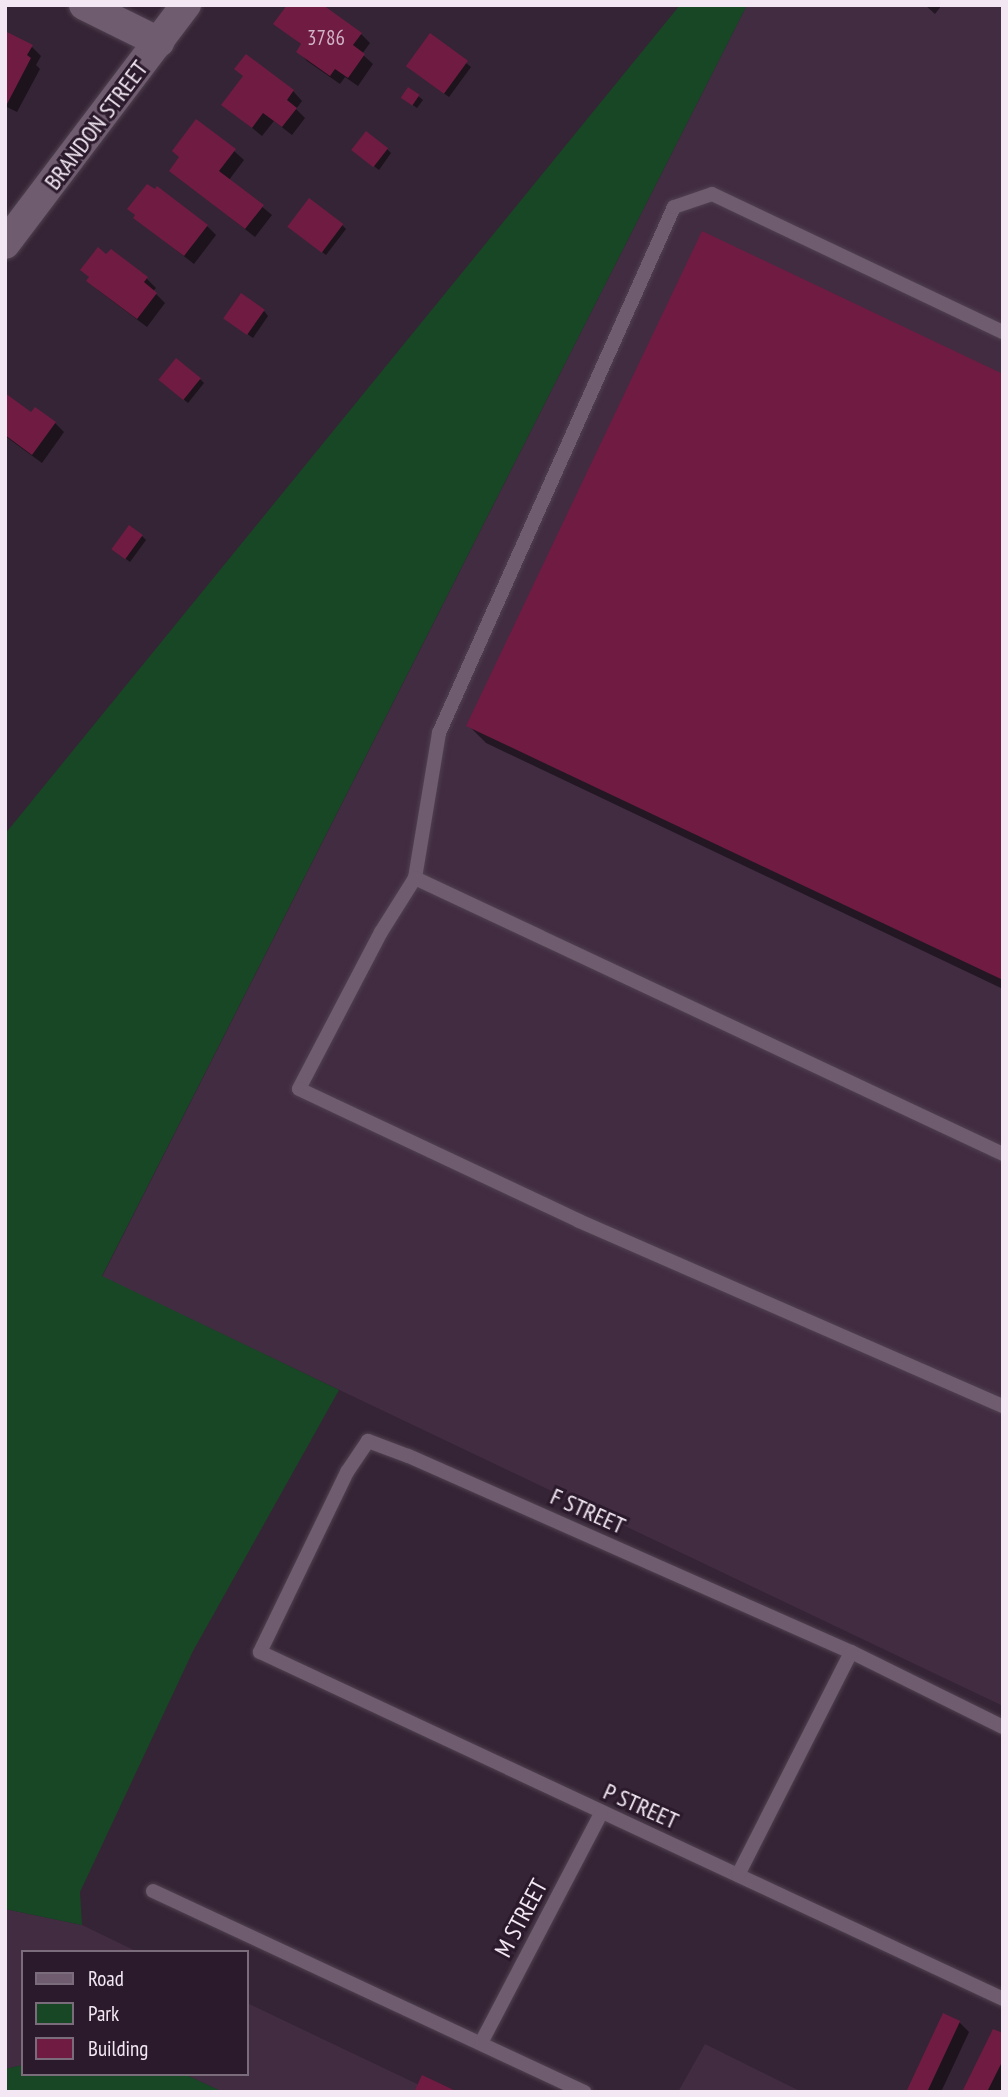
<!DOCTYPE html>
<html>
<head>
<meta charset="utf-8">
<style>
	body { margin:0 }
	#map { position:relative; width:1008px; height:2097px; overflow:hidden; background:#352435; font-family:"PT Sans Narrow",sans-serif }
	div>[style] { position:absolute }
	[style*='--x'] { left:calc(var(--x)*1px); top:calc(var(--y)*1px); width:calc(var(--w)*1px); rotate:calc(var(--a)*1deg) }
	.built>* { inset:0; background:#422c42 }
	.green>* { inset:0; background:#174724 }
	.shadow>* { inset:0; background:#0007 }
	.building>* { inset:0; background:#6f1b42; transform-origin:0 0 }
	.roads { filter:drop-shadow(0 0 2px #4f414f) drop-shadow(0 0 2px #4f414f) }
	.lane>* { height:14px; margin:-7px; padding:0 7px; transform-origin:7px; border-radius:7px; background:#6f5c6f }
	.street>* { height:30px; margin:-15px; padding:0 15px; transform-origin:15px; border-radius:15px; background:#6f5c6f }
	span { translate:-50% -50%; white-space:nowrap; text-align:center; line-height:1.15; -webkit-text-stroke:6px #2b1a2b; paint-order:stroke }
	.number-label { font-size:21px; color:#d1b4c6 }
	.number-label span { -webkit-text-stroke-width:0 }
	.street-label { font-size:24px; color:#f2e7f2 }
	.frame { position:absolute; inset:0; border:7px solid #f2e7f2; pointer-events:none }
	.legend { position:absolute; left:21px; top:1950px; width:228px; height:126px; box-sizing:border-box; background:#2b1a2b; border:2px solid #7b6c7b; margin:0; padding:9px 12px; list-style:none; font-size:21px; color:#f2e7f2 }
	.legend li { display:flex; align-items:center; gap:14px; height:35px }
	.legend b { width:35px; border:2px solid #7b6c7b }
</style>
</head>
<body>
<div id="map">
	<div class="built">
		<div style="clip-path:polygon(747px 5px,1003px 5px,1003px 1706px,102px 1277px)"></div>
		<div style="clip-path:polygon(5px 1909px,82px 1925px,138px 1952px,23px 1952px,23px 2065px,5px 2069px)"></div>
		<div style="clip-path:polygon(247px 2003px,434px 2092px,223px 2092px,184px 2074px,247px 2074px)"></div>
		<div style="clip-path:polygon(705px 2044px,802px 2092px,678px 2092px)"></div>
	</div>
	<div class="green">
		<div style="clip-path:polygon(680px 5px,747px 5px,102px 1276px,339px 1390px,193px 1651px,80px 1892px,82px 1925px,5px 1909px,5px 834px)"></div>
		<div style="clip-path:polygon(23px 2065px,23px 2074px,184px 2074px,223px 2092px,5px 2092px,5px 2069px)"></div>
	</div>
	<div class="shadow">
		<div style="clip-path:polygon(925px 5px,942px 5px,935px 14px)"></div>
		<div style="clip-path:polygon(276px 24px,361px 34px,370px 43px,362px 54px,373px 64px,358px 86px,345px 77px,340px 84px,307px 61px,298px 51px,302px 45px)"></div>
		<div style="clip-path:polygon(5px 33px,32px 47px,41px 56px,36px 65px,40px 69px,17px 112px,5px 106px)"></div>
		<div style="clip-path:polygon(430px 35px,471px 67px,449px 97px,412px 70px)"></div>
		<div style="clip-path:polygon(244px 77px,293px 91px,302px 101px,296px 109px,305px 118px,292px 135px,274px 121px,262px 136px,224px 105px)"></div>
		<div style="clip-path:polygon(418px 96px,423px 100px,417px 108px,407px 101px)"></div>
		<div style="clip-path:polygon(387px 149px,391px 153px,379px 170px,358px 154px)"></div>
		<div style="clip-path:polygon(234px 151px,244px 160px,229px 180px,272px 215px,255px 237px,171px 171px)"></div>
		<div style="clip-path:polygon(135px 218px,207px 226px,216px 235px,194px 264px)"></div>
		<div style="clip-path:polygon(342px 225px,346px 229px,326px 255px,294px 231px)"></div>
		<div style="clip-path:polygon(91px 278px,146px 278px,156px 288px,153px 291px,165px 303px,147px 327px,98px 290px)"></div>
		<div style="clip-path:polygon(264px 311px,268px 316px,253px 338px,230px 322px)"></div>
		<div style="clip-path:polygon(1003px 375px,1003px 989px,486px 743px,468px 725px)"></div>
		<div style="clip-path:polygon(200px 379px,204px 383px,188px 403px,165px 384px)"></div>
		<div style="clip-path:polygon(5px 395px,31px 415px,55px 423px,64px 432px,42px 463px,5px 436px)"></div>
		<div style="clip-path:polygon(142px 536px,146px 540px,130px 562px,118px 553px)"></div>
		<div style="clip-path:polygon(944px 2015px,959px 2022px,969px 2032px,941px 2092px,908px 2092px)"></div>
		<div style="clip-path:polygon(1003px 2035px,1001px 2092px,964px 2092px)"></div>
	</div>
	<div class="building">
		<div style="clip-path:polygon(287px 5px,323px 5px,362px 33px,353px 45px,365px 54px,348px 78px,335px 69px,330px 76px,296px 52px,301px 44px,273px 24px)"></div>
		<div style="clip-path:polygon(5px 31px,33px 45px,27px 55px,31px 58px,7px 104px)"></div>
		<div style="left:430px;top:33px;width:47px;height:41px;rotate:36deg"></div>
		<div style="clip-path:polygon(246px 54px,294px 90px,287px 100px,297px 108px,282px 127px,263px 113px,252px 128px,221px 105px,243px 76px,234px 69px)"></div>
		<div style="left:408px;top:87px;width:14px;height:13px;rotate:34deg"></div>
		<div style="clip-path:polygon(196px 119px,236px 149px,219px 171px,264px 205px,245px 229px,169px 171px,179px 157px,172px 151px)"></div>
		<div style="left:366px;top:131px;width:28px;height:24px;rotate:38deg"></div>
		<div style="clip-path:polygon(147px 184px,155px 189px,157px 186px,208px 225px,184px 256px,133px 218px,135px 215px,127px 209px)"></div>
		<div style="left:309px;top:198px;width:43px;height:36px;rotate:37deg"></div>
		<div style="clip-path:polygon(702px 231px,1003px 374px,1003px 980px,466px 726px)"></div>
		<div style="clip-path:polygon(98px 247px,106px 254px,111px 249px,148px 277px,144px 282px,157px 293px,137px 319px,86px 281px,89px 277px,80px 270px)"></div>
		<div style="left:241px;top:293px;width:29px;height:31px;rotate:35deg"></div>
		<div style="left:176px;top:358px;width:32px;height:28px;rotate:39deg"></div>
		<div style="clip-path:polygon(5px 393px,31px 412px,35px 407px,56px 422px,32px 455px,5px 435px)"></div>
		<div style="left:129px;top:525px;width:17px;height:30px;rotate:36deg"></div>
		<div style="left:943px;top:2013px;width:19px;height:87px;rotate:25deg"></div>
		<div style="clip-path:polygon(993px 2029px,1003px 2033px,1003px 2060px,987px 2092px,962px 2092px)"></div>
		<div style="clip-path:polygon(422px 2075px,458px 2092px,414px 2092px)"></div>
	</div>
	<div class="roads">
		<div class="lane">
			<div style="--x:415;--y:878;--w:147;--a:-80.6"></div>
			<div style="--x:439;--y:733;--w:576;--a:-65.93"></div>
			<div style="--x:674;--y:207;--w:40;--a:-18.9"></div>
			<div style="--x:712;--y:194;--w:322;--a:25.4"></div>
			<div style="--x:1003;--y:1154;--w:650;--a:-154.86"></div>
			<div style="--x:415;--y:878;--w:64;--a:122.2"></div>
			<div style="--x:381;--y:932;--w:177;--a:117.6"></div>
			<div style="--x:299;--y:1089;--w:310;--a:25.2"></div>
			<div style="--x:579;--y:1221;--w:463;--a:23.6"></div>
			<div style="--x:1003;--y:1727;--w:169;--a:-153.7"></div>
			<div style="--x:851;--y:1652;--w:484;--a:-156.1"></div>
			<div style="--x:408;--y:1456;--w:43;--a:-159.4"></div>
			<div style="--x:368;--y:1441;--w:37;--a:124"></div>
			<div style="--x:347;--y:1472;--w:200;--a:115.8"></div>
			<div style="--x:260;--y:1652;--w:820;--a:25.03"></div>
			<div style="--x:738;--y:1875;--w:250;--a:-63.1"></div>
			<div style="--x:153;--y:1891;--w:476;--a:25"></div>
			<div style="--x:481;--y:2043;--w:259;--a:-62.4"></div>
		</div>
		<div class="street">
			<div style="--x:84;--y:5;--w:84;--a:26.3"></div>
			<div style="--x:5;--y:244;--w:300;--a:-52.9"></div>
		</div>
	</div>
	<div class="number-label">
		<span style="left:326px;top:38px">3786</span>
	</div>
	<div class="street-label">
		<span style="left:96px;top:125px;rotate:-53deg">BRANDON STREET</span>
		<span style="left:588px;top:1511px;rotate:24deg">F STREET</span>
		<span style="left:641px;top:1806px;rotate:24deg">P STREET</span>
		<span style="left:521px;top:1918px;rotate:-62deg">M STREET</span>
	</div>
	<div class="frame"></div>
	<ul class="legend">
	<li><b style="height:9px;background:#6f5c6f"></b>Road</li>
	<li><b style="height:19px;background:#174724"></b>Park</li>
	<li><b style="height:19px;background:#6f1b42"></b>Building</li>
	</ul>
</div>
</body>
</html>
